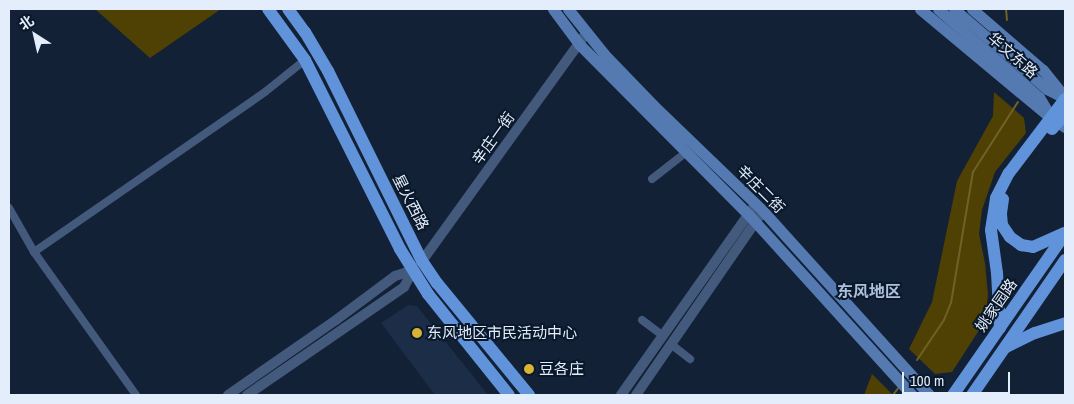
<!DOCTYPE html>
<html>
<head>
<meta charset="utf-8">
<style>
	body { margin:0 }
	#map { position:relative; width:1074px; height:404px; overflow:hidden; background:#132136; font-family:"Archivo Narrow","Noto Sans SC",sans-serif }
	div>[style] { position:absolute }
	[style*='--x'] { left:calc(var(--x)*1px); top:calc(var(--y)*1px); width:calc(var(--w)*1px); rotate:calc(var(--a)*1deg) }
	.built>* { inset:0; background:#1b2d47 }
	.green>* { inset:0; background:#4f4004 }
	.stream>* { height:2px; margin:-1px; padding:0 1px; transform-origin:1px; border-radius:1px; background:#726126 }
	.minor>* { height:8px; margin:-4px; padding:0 4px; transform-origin:4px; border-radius:4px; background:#435a7d }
	.tertiary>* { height:10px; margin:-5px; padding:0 5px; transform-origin:5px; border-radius:5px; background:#435a7d }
	.secondary>* { height:11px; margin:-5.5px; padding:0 5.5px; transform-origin:5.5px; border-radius:5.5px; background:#547ab1 }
	.primary>* { height:12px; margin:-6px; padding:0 6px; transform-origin:6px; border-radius:6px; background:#6193da }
	.dots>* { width:14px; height:14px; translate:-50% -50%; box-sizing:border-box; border:2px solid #0a182b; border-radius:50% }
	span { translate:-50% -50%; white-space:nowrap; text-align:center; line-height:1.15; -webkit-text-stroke:4px #0a182b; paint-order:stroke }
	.street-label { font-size:15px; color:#e4edfb }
	.poi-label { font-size:15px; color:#e4edfb }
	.left { translate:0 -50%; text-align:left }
	.neighbourhood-label { font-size:16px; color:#adc0db; font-weight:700 }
	.frame { position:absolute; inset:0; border:10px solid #e4edfb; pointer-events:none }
	.north { position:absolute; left:10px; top:10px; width:50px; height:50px; -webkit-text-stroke:4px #0a182b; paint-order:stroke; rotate:325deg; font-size:14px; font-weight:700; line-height:20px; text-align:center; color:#e4edfb }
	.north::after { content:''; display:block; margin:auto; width:18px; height:22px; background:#e4edfb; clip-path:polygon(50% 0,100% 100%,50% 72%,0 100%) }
	.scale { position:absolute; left:902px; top:372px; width:108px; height:22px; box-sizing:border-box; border:2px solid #e4edfb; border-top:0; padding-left:6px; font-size:15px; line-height:18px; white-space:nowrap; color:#e4edfb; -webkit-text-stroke:4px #0a182b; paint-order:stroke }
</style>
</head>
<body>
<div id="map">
	<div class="built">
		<div style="clip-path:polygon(408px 305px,417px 306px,488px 395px,435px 395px,381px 323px)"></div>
	</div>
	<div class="green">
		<div style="clip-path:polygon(95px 9px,221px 9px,150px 58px)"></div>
		<div style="clip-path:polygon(994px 92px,1024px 118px,1026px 133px,995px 172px,982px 210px,979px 234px,985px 263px,988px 295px,985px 321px,952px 372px,935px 374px,909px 349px,932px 302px,957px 181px,993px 116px)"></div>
		<div style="clip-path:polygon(872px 374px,893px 395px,864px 395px)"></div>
	</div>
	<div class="stream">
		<div style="--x:1006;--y:9;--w:11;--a:85"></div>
		<div style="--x:917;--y:360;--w:48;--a:-56"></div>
		<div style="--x:944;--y:320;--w:18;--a:-68"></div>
		<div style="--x:951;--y:303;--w:133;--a:-80.5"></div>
		<div style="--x:973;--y:172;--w:83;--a:-57.3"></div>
		<div style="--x:893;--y:395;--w:10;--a:-53"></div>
	</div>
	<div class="minor">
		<div style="--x:652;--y:179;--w:42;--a:-38.2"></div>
		<div style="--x:9;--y:208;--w:51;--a:60.4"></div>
		<div style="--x:34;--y:252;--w:176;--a:54.5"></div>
		<div style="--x:34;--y:252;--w:281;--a:-34.7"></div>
		<div style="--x:265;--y:92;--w:51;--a:-38.7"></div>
		<div style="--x:642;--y:320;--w:26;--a:37"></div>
		<div style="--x:672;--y:345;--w:23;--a:38"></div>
	</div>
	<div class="tertiary">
		<div style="--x:422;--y:261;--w:282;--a:-54.2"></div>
		<div style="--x:228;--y:395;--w:131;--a:-34.8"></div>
		<div style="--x:336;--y:320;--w:74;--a:-36.7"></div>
		<div style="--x:395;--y:276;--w:19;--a:-18"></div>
		<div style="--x:247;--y:395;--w:191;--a:-34.5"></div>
		<div style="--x:404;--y:287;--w:19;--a:-62"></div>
		<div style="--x:621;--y:395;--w:228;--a:-54.8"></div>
		<div style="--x:636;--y:395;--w:224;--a:-55.4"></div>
	</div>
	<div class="secondary">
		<div style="--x:553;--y:9;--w:44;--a:53.4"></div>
		<div style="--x:579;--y:44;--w:240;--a:45.2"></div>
		<div style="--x:748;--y:214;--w:244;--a:47.8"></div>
		<div style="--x:568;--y:9;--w:58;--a:51.3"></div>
		<div style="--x:604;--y:54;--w:71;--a:46.1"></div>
		<div style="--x:653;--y:105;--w:153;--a:43.9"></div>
		<div style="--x:763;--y:211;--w:248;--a:47.9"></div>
		<div style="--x:920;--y:9;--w:163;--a:39.8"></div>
		<div style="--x:938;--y:9;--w:134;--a:41.1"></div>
		<div style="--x:1039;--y:97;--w:23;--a:59"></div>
		<div style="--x:1051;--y:117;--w:17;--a:36"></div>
		<div style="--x:954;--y:9;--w:123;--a:40.7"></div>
		<div style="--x:1047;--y:89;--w:20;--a:27"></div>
		<div style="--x:972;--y:9;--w:94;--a:40.7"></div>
		<div style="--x:1043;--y:70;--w:32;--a:51"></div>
	</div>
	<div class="primary">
		<div style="--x:268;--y:9;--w:63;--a:54"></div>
		<div style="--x:305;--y:60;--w:212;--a:63.3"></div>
		<div style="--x:400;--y:249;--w:53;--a:58.1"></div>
		<div style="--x:428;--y:294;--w:129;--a:51.3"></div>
		<div style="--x:288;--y:9;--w:29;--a:54"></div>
		<div style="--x:305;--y:32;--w:45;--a:59.5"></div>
		<div style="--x:328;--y:71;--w:212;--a:63.7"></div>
		<div style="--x:422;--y:261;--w:27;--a:56"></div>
		<div style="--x:437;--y:283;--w:145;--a:50.6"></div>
		<div style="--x:1052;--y:129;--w:20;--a:-49"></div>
		<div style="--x:1003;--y:199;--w:15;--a:98"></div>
		<div style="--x:1001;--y:214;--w:11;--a:85"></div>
		<div style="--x:1002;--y:225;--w:14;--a:56"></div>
		<div style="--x:1010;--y:237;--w:14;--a:36"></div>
		<div style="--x:1021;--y:245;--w:12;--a:9"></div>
		<div style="--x:1033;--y:247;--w:35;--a:-24"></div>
		<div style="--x:1000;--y:328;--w:55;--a:-93.1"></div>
		<div style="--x:997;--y:273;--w:43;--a:-97.9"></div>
		<div style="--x:991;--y:230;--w:32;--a:-81"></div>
		<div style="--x:996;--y:198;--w:28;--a:-63"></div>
		<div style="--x:1009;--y:173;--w:93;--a:-52.9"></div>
		<div style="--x:1006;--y:347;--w:32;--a:-26"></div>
		<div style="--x:1035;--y:333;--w:32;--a:-18"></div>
		<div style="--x:953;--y:395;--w:196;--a:-55.2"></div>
		<div style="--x:972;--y:395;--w:164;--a:-55.4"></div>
	</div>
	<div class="dots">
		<div style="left:417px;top:333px;background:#d7b434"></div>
		<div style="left:529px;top:369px;background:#d7b434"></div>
	</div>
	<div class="street-label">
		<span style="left:1013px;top:55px;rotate:41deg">华文东路</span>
		<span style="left:493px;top:138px;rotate:-54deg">辛庄一街</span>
		<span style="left:761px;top:189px;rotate:45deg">辛庄二街</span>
		<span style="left:411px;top:202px;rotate:63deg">星火西路</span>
		<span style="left:996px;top:305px;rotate:-55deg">姚家园路</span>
	</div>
	<div class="poi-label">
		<span class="left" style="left:427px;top:333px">东风地区市民活动中心</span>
		<span class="left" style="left:539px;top:369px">豆各庄</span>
	</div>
	<div class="neighbourhood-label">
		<span style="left:869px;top:291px">东风地区</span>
	</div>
	<div class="frame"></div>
	<div class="north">北</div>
	<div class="scale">100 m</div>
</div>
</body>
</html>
